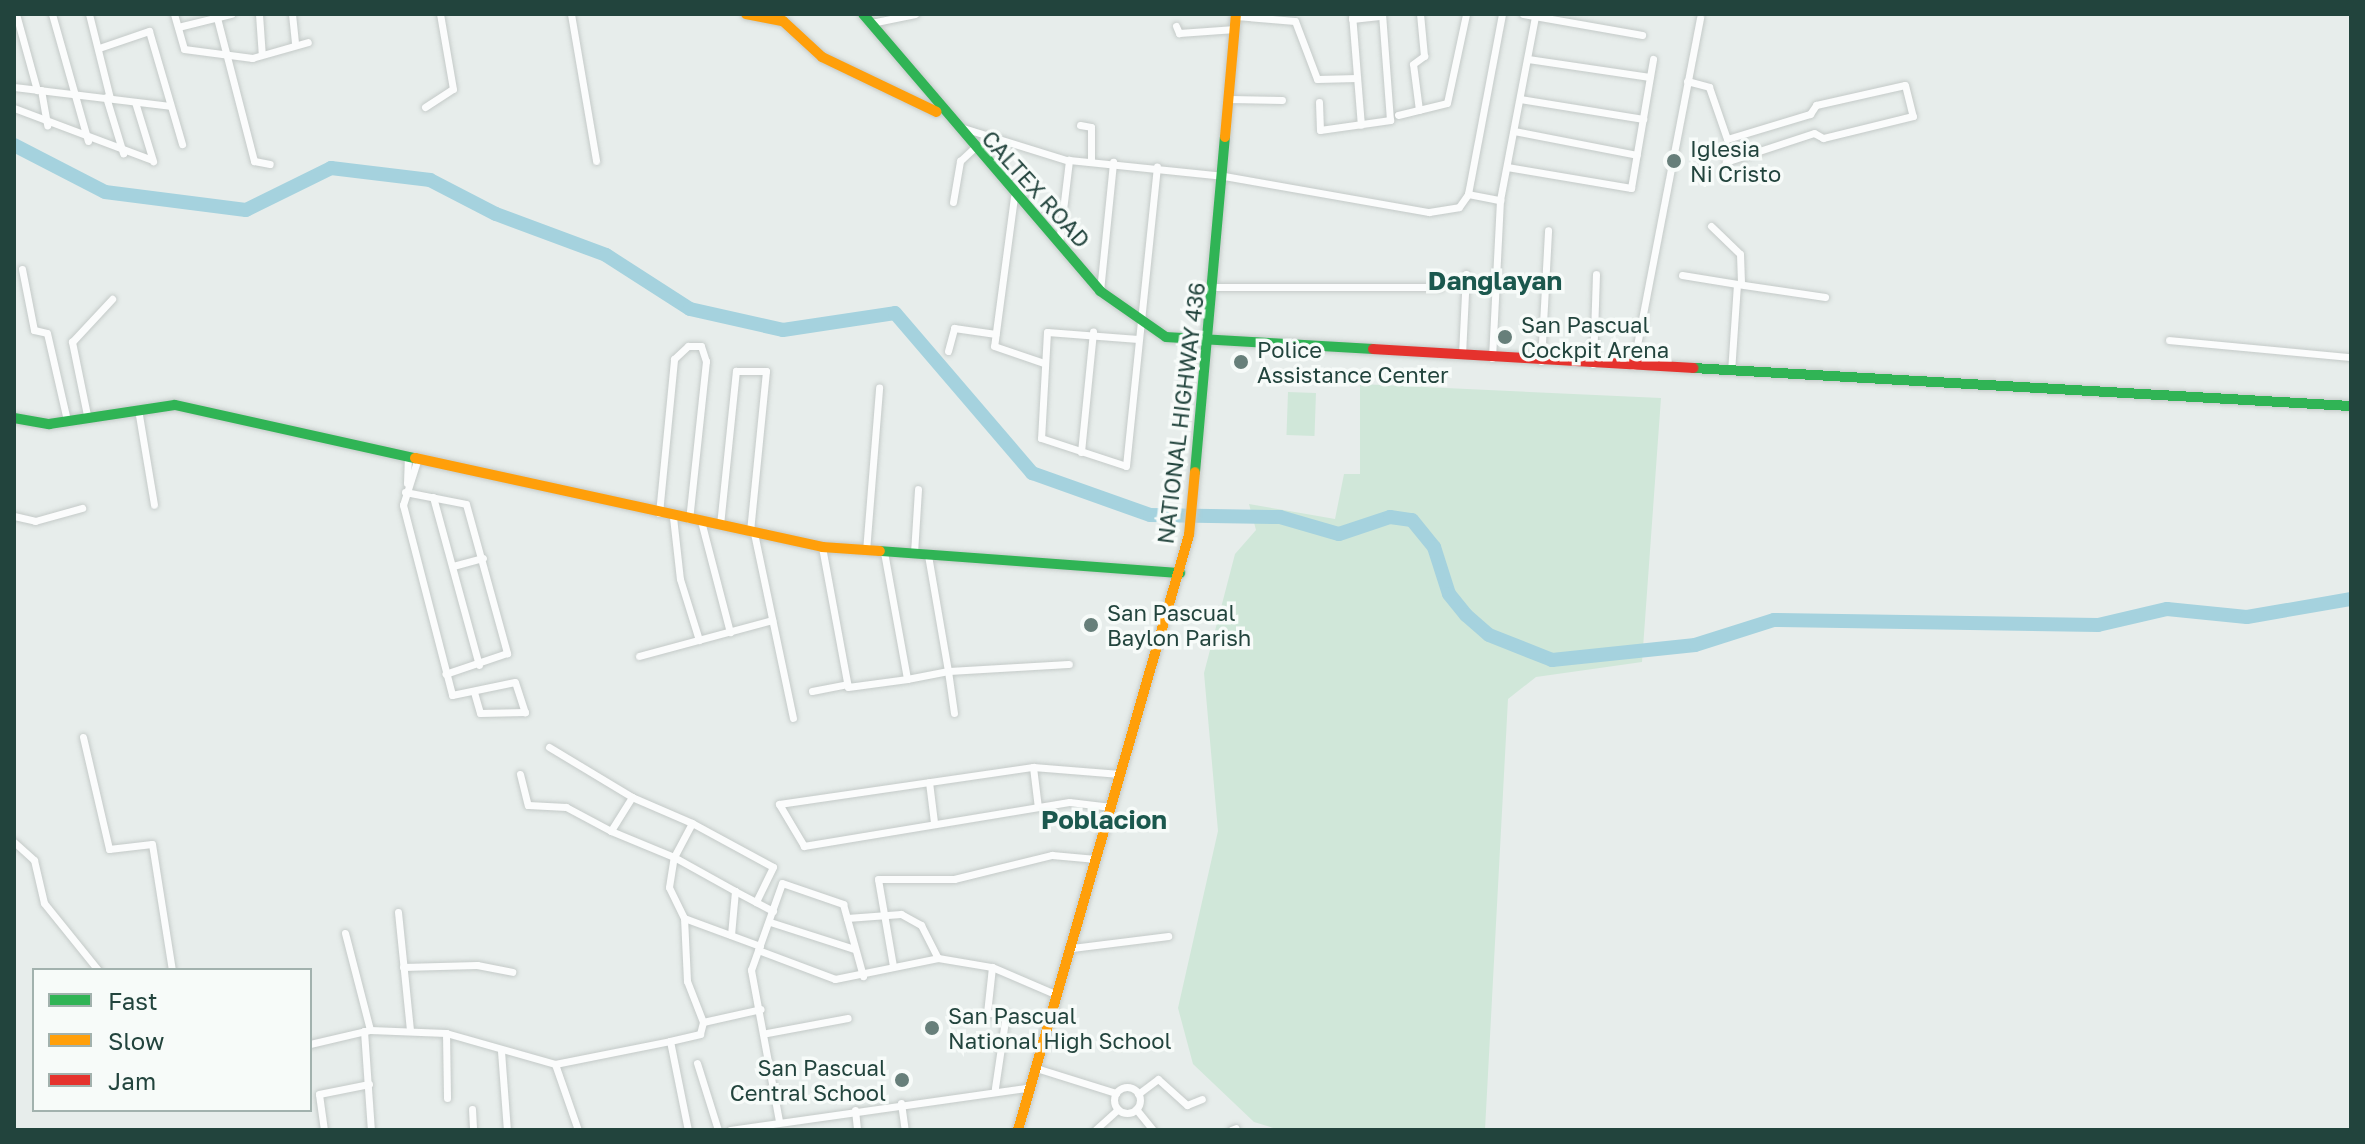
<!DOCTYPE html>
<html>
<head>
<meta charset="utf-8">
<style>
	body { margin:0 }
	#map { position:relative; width:2365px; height:1144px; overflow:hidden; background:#e7edeb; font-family:"Golos Text",sans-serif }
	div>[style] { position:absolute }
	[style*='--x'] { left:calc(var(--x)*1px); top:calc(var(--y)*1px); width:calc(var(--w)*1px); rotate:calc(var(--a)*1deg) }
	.green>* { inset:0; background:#d0e7d9; transform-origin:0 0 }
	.river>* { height:14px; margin:-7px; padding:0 7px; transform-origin:7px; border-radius:7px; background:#a5d2de }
	.roads { filter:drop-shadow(0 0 2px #c4cac8) drop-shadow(0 0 2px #c4cac8) }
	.street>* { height:7px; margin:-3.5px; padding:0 3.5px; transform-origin:3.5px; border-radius:3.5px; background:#fbfcfc }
	.street>.ring { margin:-3.5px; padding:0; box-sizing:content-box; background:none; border:7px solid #fbfcfc; border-radius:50% }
	.fast>* { height:10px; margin:-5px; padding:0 5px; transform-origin:5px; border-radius:5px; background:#30b455 }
	.slow>* { height:10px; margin:-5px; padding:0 5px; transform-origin:5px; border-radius:5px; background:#ff9f0a }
	.jam>* { height:10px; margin:-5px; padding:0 5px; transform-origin:5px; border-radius:5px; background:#e5322d }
	.dots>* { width:22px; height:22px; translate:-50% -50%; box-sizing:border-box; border:4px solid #f7fbf9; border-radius:50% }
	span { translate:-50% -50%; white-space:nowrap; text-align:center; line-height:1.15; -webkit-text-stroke:7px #f7fbf9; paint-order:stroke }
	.poi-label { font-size:22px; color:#22443d }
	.left { translate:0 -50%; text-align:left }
	.right { translate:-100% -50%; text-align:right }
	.street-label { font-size:22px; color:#22443d }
	.quarter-label { font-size:26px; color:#1b584e; font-weight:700 }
	.frame { position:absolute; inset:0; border:16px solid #22443d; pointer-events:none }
	.legend { position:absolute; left:32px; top:968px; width:280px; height:144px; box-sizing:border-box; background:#f7fbf9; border:2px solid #a2b2ae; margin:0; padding:10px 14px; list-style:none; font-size:24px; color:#22443d }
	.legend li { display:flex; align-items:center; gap:16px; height:40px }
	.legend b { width:40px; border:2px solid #a2b2ae }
</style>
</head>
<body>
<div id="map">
	<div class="green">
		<div style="clip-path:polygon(1360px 384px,1661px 398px,1642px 662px,1536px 677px,1508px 699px,1485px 1130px,1280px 1130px,1254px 1122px,1193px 1064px,1178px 1008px,1218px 831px,1204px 673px,1235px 554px,1256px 530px,1249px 504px,1335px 519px,1344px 474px,1360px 474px)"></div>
		<div style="left:1288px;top:392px;width:28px;height:43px;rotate:2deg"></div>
	</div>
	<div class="river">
		<div style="--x:14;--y:145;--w:102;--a:27.3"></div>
		<div style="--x:105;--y:192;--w:142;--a:7.3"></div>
		<div style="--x:246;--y:210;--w:95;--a:-26.3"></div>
		<div style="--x:331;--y:168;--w:100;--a:6.9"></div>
		<div style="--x:430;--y:180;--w:74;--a:27.3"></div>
		<div style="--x:496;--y:214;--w:117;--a:20.4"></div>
		<div style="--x:606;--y:255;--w:100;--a:32.7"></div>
		<div style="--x:690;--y:309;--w:95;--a:12.7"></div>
		<div style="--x:783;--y:330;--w:113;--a:-8.6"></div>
		<div style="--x:895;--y:313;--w:211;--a:49.4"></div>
		<div style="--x:1032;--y:473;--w:125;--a:19.6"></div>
		<div style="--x:1150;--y:515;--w:130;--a:0.9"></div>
		<div style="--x:1280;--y:517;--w:61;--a:16.1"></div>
		<div style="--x:1339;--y:534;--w:54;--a:-18.4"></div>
		<div style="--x:1390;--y:517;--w:22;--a:8"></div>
		<div style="--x:1412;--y:520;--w:35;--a:51"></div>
		<div style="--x:1434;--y:547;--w:49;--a:72.3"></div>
		<div style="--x:1449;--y:594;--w:27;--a:51"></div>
		<div style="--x:1466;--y:615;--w:30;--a:41"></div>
		<div style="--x:1489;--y:635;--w:68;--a:21.6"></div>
		<div style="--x:1552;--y:660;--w:144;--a:-6"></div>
		<div style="--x:1695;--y:645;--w:83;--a:-17.6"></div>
		<div style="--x:1774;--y:620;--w:324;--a:0.9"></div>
		<div style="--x:2098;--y:625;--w:71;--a:-13.1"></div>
		<div style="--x:2167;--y:609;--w:80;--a:5.7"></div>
		<div style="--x:2247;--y:617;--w:106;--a:-9.8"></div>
	</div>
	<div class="roads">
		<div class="street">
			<div style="--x:16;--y:14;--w:79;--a:74.6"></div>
			<div style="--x:52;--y:14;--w:132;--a:74.2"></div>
			<div style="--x:89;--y:14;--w:87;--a:76"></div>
			<div style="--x:174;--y:14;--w:36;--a:74"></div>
			<div style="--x:184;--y:49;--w:69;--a:7.5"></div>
			<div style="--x:252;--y:58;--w:58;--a:-15.9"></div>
			<div style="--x:216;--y:14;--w:152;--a:75.5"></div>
			<div style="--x:254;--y:161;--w:16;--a:11"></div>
			<div style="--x:259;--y:14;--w:39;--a:86"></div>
			<div style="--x:292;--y:14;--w:31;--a:84"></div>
			<div style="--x:571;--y:14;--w:149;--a:80.3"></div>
			<div style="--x:1352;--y:14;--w:111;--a:85.4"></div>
			<div style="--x:1523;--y:14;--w:121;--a:10"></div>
			<div style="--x:1236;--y:16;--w:59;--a:4.8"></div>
			<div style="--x:1295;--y:21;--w:62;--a:69.2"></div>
			<div style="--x:1317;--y:79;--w:40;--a:-1.4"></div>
			<div style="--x:1352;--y:19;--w:30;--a:-6"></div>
			<div style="--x:871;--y:23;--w:45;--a:-11.6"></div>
			<div style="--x:1176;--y:26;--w:8;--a:67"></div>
			<div style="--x:1179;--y:33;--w:56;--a:-4.1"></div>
			<div style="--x:178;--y:27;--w:55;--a:-13.8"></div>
			<div style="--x:99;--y:48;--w:53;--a:-18.8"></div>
			<div style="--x:149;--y:31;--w:118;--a:73.7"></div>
			<div style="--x:1528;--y:59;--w:123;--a:8.4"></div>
			<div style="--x:1687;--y:81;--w:23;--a:15"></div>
			<div style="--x:1709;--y:87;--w:55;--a:70.9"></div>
			<div style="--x:1727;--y:139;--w:87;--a:-16.8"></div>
			<div style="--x:1810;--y:114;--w:11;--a:-56"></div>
			<div style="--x:1816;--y:105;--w:91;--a:-12.7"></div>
			<div style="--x:1905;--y:85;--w:32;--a:76"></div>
			<div style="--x:1913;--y:116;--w:93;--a:166.3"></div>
			<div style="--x:1823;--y:138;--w:10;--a:-151"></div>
			<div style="--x:1814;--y:133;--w:93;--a:161.8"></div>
			<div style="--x:14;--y:87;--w:157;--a:6.9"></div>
			<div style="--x:41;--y:90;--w:36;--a:80"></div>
			<div style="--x:106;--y:97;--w:59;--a:73.1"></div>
			<div style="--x:1230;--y:99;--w:52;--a:1.1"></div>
			<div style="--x:1520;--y:99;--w:125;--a:9.2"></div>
			<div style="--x:135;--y:102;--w:62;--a:73"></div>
			<div style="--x:1319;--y:102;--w:28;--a:88"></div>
			<div style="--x:1320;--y:130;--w:71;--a:-8.1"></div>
			<div style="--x:1390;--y:120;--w:106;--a:-94.3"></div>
			<div style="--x:425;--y:107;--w:33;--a:-33"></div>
			<div style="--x:453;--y:89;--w:76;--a:-99.8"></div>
			<div style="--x:14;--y:108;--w:147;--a:20.6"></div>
			<div style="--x:1419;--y:110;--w:46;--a:-97.4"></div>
			<div style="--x:1413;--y:64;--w:14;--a:-36"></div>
			<div style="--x:1424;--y:56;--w:42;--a:-95.4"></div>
			<div style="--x:1398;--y:115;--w:50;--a:-13.8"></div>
			<div style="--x:1447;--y:103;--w:91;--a:-77.9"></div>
			<div style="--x:1080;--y:125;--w:11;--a:10"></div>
			<div style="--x:1091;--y:127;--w:34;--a:90"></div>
			<div style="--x:960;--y:127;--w:114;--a:17.3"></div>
			<div style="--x:1514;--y:131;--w:125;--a:11"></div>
			<div style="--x:1507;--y:167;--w:126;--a:9.6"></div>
			<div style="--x:1631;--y:188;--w:131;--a:-80.3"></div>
			<div style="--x:1468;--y:194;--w:33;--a:11"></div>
			<div style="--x:1014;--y:197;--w:150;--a:97.6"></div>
			<div style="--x:994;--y:346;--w:53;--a:18.8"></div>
			<div style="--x:953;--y:202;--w:42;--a:-80.3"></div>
			<div style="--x:960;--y:161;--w:18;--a:-43"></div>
			<div style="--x:1711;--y:226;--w:40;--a:44"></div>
			<div style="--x:1740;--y:254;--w:30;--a:88"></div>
			<div style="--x:1059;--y:243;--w:84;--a:-83.1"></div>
			<div style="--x:1069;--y:160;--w:156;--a:5.9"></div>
			<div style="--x:1224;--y:176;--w:208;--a:10"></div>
			<div style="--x:1429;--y:212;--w:30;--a:-9"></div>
			<div style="--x:1459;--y:207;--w:16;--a:-55"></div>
			<div style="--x:1468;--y:194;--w:183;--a:-79.3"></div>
			<div style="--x:22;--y:269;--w:62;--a:78.9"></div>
			<div style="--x:34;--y:330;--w:13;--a:13"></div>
			<div style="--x:47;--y:333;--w:89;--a:77.1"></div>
			<div style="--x:1682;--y:275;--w:56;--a:9.3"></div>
			<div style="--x:1737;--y:284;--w:87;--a:93.9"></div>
			<div style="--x:1737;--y:284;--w:89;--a:8.4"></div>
			<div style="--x:1217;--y:287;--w:223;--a:0"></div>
			<div style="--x:1100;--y:291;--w:130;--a:-84.2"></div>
			<div style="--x:1138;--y:339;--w:91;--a:-175.6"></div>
			<div style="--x:1047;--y:332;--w:106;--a:93.2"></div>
			<div style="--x:1041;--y:438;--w:89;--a:18.2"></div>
			<div style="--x:1126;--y:466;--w:301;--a:-84.1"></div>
			<div style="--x:2169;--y:340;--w:181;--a:5.4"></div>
			<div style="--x:948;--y:351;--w:24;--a:-75"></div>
			<div style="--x:954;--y:328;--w:42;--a:8.1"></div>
			<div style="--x:1462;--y:355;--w:81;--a:-87.2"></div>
			<div style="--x:1492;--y:358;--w:158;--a:-87.1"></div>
			<div style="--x:1500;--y:200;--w:187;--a:-79.2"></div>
			<div style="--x:1541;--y:361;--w:131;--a:-86.9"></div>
			<div style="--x:1593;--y:364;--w:90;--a:-88.1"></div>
			<div style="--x:1633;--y:366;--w:355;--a:-79.1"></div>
			<div style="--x:138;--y:409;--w:97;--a:80.5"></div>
			<div style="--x:87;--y:415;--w:75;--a:-101.6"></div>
			<div style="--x:72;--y:342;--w:59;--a:-47.1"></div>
			<div style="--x:1081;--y:452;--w:121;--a:-84.3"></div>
			<div style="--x:417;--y:461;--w:46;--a:107.7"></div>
			<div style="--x:403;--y:505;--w:196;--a:75.5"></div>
			<div style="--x:452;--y:695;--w:64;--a:-11.7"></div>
			<div style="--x:515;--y:682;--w:32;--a:72"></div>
			<div style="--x:525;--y:712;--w:45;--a:178.7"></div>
			<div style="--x:480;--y:713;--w:22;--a:-106"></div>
			<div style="--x:407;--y:483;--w:24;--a:-88"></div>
			<div style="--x:405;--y:492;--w:62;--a:11.1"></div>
			<div style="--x:466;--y:504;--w:155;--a:74.6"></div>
			<div style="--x:507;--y:653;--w:65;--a:161.3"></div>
			<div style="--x:433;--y:497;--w:174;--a:74.7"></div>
			<div style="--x:659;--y:513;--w:155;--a:-84.4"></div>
			<div style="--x:674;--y:359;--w:19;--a:-43"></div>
			<div style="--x:688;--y:346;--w:13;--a:0"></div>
			<div style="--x:701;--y:346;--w:16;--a:72"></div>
			<div style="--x:706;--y:361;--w:159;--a:96.1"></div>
			<div style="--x:14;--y:516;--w:22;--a:13"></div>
			<div style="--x:35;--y:521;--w:49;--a:-15.5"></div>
			<div style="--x:673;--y:517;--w:62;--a:83.6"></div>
			<div style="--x:680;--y:579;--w:64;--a:72.7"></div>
			<div style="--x:701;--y:521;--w:115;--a:75.4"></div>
			<div style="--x:720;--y:525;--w:155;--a:-84.1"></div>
			<div style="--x:736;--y:371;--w:30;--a:0"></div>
			<div style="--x:766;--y:371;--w:162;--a:95.7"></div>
			<div style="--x:754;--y:533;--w:189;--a:78.1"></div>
			<div style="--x:822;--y:547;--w:142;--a:79.5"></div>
			<div style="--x:848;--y:687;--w:60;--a:-7.7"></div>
			<div style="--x:866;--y:551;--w:164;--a:-85.4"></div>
			<div style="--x:884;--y:552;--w:129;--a:79.7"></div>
			<div style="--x:907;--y:679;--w:42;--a:-11"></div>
			<div style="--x:948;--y:671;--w:118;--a:-99.8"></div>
			<div style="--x:914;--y:553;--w:64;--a:-86.4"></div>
			<div style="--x:453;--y:566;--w:31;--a:-15"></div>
			<div style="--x:639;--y:656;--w:138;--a:-15.1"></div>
			<div style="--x:812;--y:691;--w:36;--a:-11"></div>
			<div style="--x:954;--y:713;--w:42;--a:-98.1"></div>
			<div style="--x:948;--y:671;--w:121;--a:-3.3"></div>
			<div style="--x:83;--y:737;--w:115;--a:76.9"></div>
			<div style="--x:109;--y:849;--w:43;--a:-6.6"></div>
			<div style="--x:152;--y:844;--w:128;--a:81"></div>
			<div style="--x:549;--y:747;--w:97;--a:31.1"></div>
			<div style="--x:1033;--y:767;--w:39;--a:83"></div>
			<div style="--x:520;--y:774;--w:32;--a:76"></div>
			<div style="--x:528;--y:805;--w:38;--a:3"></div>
			<div style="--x:566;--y:807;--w:51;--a:28.1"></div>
			<div style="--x:929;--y:782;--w:40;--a:82.9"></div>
			<div style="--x:1111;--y:807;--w:42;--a:-173.2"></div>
			<div style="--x:1069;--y:802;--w:269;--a:170.6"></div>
			<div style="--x:804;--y:846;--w:49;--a:-120.8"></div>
			<div style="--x:779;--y:804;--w:257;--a:-8.3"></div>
			<div style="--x:1033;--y:767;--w:87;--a:4.6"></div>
			<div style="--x:692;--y:823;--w:92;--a:28.5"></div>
			<div style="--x:773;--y:867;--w:39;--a:116"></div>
			<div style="--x:14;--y:842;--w:27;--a:42"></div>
			<div style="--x:34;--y:860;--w:44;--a:76.9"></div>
			<div style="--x:44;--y:903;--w:86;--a:51.1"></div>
			<div style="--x:735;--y:891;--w:43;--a:27.8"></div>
			<div style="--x:398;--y:912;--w:119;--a:84.2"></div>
			<div style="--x:684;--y:918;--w:34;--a:-116"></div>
			<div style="--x:669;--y:887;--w:30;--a:-81"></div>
			<div style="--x:674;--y:857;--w:38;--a:-62"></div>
			<div style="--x:692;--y:823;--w:65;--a:-156.6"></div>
			<div style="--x:632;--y:797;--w:40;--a:122"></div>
			<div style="--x:611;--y:831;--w:68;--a:22.4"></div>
			<div style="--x:674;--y:857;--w:70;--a:29.1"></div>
			<div style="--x:735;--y:891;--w:44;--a:95.2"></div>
			<div style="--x:847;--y:918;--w:54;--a:-4.2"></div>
			<div style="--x:901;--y:914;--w:23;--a:29"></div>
			<div style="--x:921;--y:925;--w:37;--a:63"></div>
			<div style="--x:938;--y:958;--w:55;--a:9.5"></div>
			<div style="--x:992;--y:967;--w:71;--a:23.3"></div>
			<div style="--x:770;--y:922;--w:88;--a:17.8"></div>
			<div style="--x:345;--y:933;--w:100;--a:75.5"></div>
			<div style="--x:1072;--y:948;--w:97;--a:-7.1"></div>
			<div style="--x:758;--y:950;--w:82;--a:20.6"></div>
			<div style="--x:835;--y:979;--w:105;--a:-11.5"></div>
			<div style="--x:893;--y:966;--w:88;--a:-99.8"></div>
			<div style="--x:878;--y:879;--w:76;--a:0"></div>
			<div style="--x:954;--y:879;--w:101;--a:-13.8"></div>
			<div style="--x:1052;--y:855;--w:44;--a:5.2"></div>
			<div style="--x:403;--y:967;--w:74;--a:-1.5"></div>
			<div style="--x:477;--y:965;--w:36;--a:11"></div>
			<div style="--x:992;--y:967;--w:46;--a:96.2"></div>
			<div style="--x:987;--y:1013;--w:19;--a:3"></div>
			<div style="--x:1006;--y:1014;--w:75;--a:98.5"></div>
			<div style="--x:703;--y:1022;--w:44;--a:-111.3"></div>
			<div style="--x:687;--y:981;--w:63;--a:-92.7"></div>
			<div style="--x:684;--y:918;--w:81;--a:20.2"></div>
			<div style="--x:364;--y:1031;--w:99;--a:86"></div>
			<div style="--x:446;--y:1033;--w:65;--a:89.1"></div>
			<div style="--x:767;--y:1033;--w:82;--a:-10.5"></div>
			<div style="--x:670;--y:1041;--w:31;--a:-13"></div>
			<div style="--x:700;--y:1034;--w:12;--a:-76"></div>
			<div style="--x:703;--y:1022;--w:59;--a:-12.6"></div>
			<div style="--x:310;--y:1044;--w:62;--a:-13.1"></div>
			<div style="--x:370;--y:1030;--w:76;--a:2.3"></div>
			<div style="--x:446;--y:1033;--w:113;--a:15.9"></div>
			<div style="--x:555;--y:1064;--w:70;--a:70.8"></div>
			<div style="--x:501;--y:1051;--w:79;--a:85.7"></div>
			<div style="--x:697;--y:1063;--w:70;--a:72.6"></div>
			<div style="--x:555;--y:1064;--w:117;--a:-11.3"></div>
			<div style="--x:670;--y:1041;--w:91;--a:78.6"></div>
			<div style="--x:1036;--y:1068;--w:84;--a:17.4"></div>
			<div class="ring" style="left:1114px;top:1087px;width:19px;height:19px"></div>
			<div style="--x:1138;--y:1094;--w:25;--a:-37"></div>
			<div style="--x:1158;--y:1079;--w:39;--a:42"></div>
			<div style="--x:1187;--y:1105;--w:16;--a:-22"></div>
			<div style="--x:901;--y:1103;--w:27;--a:82"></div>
			<div style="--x:472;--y:1109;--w:21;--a:87"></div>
			<div style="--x:1136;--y:1109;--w:27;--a:51"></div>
			<div style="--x:855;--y:1110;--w:20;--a:84"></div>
			<div style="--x:779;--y:1121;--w:154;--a:-100.5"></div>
			<div style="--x:751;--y:970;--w:92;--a:-70.4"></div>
			<div style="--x:782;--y:883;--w:65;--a:19"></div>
			<div style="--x:843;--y:904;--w:75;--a:74.5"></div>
			<div style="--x:324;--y:1130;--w:36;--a:-98"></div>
			<div style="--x:319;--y:1094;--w:51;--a:-11.3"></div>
			<div style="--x:730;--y:1130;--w:304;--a:-8.1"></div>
			<div style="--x:1095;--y:1130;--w:31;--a:-42"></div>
			<div style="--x:1231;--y:1130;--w:5;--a:-22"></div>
		</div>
		<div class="fast">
			<div style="--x:863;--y:14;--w:365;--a:49.4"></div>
			<div style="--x:1100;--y:291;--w:80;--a:34.9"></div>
			<div style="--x:1166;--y:337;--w:207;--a:3.3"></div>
			<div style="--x:1693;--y:368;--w:659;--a:3.31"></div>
			<div style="--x:14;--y:418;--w:36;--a:10"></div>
			<div style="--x:49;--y:424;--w:127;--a:-8.6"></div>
			<div style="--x:175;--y:405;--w:246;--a:12.5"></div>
			<div style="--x:1195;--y:472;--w:336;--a:-84.9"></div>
			<div style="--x:880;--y:551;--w:301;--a:4.2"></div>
		</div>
		<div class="slow">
			<div style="--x:746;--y:14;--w:38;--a:11"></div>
			<div style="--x:783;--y:21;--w:53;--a:42.7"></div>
			<div style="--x:822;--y:57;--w:127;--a:25.6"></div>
			<div style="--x:1225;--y:137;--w:123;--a:-84.9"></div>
			<div style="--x:415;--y:458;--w:417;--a:12.3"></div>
			<div style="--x:822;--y:547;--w:58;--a:3.9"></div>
			<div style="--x:1018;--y:1130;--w:619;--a:-73.97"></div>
			<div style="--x:1189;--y:535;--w:63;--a:-84.6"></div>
		</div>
		<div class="jam">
			<div style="--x:1373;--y:349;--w:321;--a:3.4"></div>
		</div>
	</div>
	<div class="dots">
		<div style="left:1674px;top:161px;background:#677f7a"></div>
		<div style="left:1505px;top:337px;background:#677f7a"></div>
		<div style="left:1241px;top:362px;background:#677f7a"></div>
		<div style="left:1091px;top:625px;background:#677f7a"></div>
		<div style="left:932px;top:1028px;background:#677f7a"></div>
		<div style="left:902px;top:1080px;background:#677f7a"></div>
	</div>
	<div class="poi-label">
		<span class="left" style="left:1690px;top:161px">Iglesia<br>Ni Cristo</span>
		<span class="left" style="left:1521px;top:337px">San Pascual<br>Cockpit Arena</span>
		<span class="left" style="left:1257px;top:362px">Police<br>Assistance Center</span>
		<span class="left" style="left:1107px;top:625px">San Pascual<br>Baylon Parish</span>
		<span class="left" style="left:948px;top:1028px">San Pascual<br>National High School</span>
		<span class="right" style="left:886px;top:1080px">San Pascual<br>Central School</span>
	</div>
	<div class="street-label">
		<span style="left:1036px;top:189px;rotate:48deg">CALTEX ROAD</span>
		<span style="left:1181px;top:413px;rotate:-83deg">NATIONAL HIGHWAY 436</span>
	</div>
	<div class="quarter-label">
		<span style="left:1495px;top:281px">Danglayan</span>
		<span style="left:1104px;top:820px">Poblacion</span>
	</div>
	<div class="frame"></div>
	<ul class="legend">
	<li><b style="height:10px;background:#30b455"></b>Fast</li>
	<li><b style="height:10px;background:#ff9f0a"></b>Slow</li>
	<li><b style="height:10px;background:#e5322d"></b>Jam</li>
	</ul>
</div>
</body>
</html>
